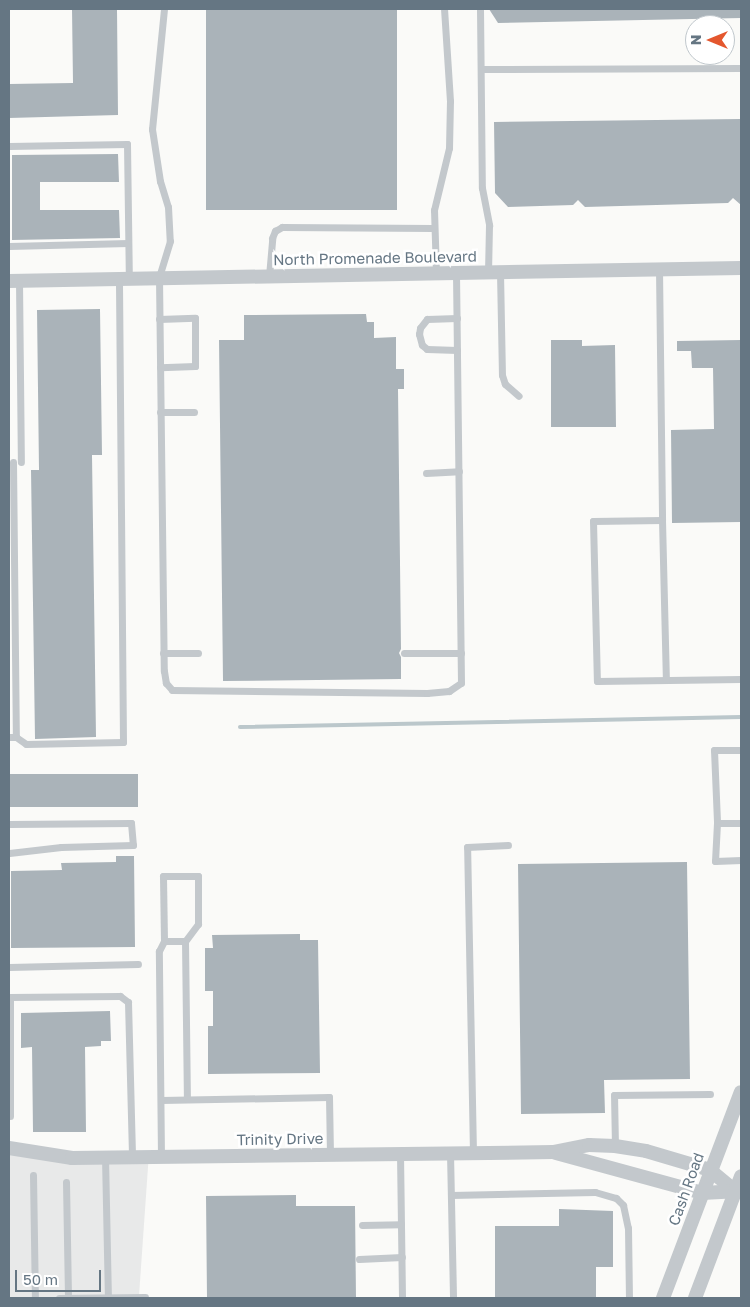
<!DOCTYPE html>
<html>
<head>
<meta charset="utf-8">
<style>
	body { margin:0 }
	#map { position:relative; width:750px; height:1307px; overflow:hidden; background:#fafaf8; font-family:"Golos Text",sans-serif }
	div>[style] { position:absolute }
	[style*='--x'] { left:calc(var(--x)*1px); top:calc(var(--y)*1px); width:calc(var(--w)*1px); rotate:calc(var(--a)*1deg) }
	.built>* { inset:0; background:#e8e9e9; transform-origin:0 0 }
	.stream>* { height:4px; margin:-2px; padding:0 2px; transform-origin:2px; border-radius:2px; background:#bbc7cb }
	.building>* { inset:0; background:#aab3b9; transform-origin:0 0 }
	.lane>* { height:7px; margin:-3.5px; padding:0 3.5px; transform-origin:3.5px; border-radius:3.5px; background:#c3c8cc }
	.street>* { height:14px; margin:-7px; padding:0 7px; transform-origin:7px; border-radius:7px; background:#c3c8cc }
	span { translate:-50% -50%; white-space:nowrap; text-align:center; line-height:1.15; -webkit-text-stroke:5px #fff; paint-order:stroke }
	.street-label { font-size:15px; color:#657683 }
	.frame { position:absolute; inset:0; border:10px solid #657683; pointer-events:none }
	.north { position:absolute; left:685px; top:15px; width:50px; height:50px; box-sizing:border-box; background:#fff; border:1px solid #c1c8cd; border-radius:50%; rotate:270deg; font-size:14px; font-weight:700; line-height:20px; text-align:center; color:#657683 }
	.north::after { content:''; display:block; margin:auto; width:18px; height:22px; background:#e4572e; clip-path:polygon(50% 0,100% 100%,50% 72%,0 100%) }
	.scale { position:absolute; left:15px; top:1270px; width:86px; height:22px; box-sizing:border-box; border:2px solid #657683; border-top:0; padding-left:6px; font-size:15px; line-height:18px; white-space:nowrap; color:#657683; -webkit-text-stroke:4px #fff; paint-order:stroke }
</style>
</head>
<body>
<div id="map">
	<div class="built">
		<div style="left:9px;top:1148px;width:140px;height:150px;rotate:4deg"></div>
	</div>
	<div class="stream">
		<div style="--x:240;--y:727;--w:501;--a:-1.14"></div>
	</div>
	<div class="building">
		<div style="clip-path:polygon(72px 9px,117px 9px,118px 115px,9px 118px,9px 84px,73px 83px)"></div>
		<div style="left:206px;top:9px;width:191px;height:201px"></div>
		<div style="clip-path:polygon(489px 9px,741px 9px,741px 18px,498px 23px)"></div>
		<div style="clip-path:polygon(741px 119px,741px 205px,733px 198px,728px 203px,585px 207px,578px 200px,573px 205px,508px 207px,495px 193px,494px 122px)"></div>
		<div style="clip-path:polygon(118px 154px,119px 182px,40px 182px,40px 210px,119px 210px,120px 238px,12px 240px,12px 155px)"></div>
		<div style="clip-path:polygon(100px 309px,102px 455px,92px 455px,96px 737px,35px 739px,31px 470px,39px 470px,37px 310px)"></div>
		<div style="clip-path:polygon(366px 314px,367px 322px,374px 322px,374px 338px,396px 337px,396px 369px,404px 369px,404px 389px,398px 389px,401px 649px,399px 653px,401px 657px,401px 679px,223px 681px,219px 340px,244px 340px,244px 315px)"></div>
		<div style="clip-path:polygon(551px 340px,582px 340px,582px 346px,615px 345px,616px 427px,551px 427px)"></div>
		<div style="clip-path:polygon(741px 340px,741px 522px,672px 523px,671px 430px,714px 429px,713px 368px,692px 368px,691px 351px,677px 351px,677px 341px)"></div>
		<div style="left:138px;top:774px;width:33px;height:129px;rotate:90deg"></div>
		<div style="clip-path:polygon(116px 856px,134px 856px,135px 947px,11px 948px,11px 871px,62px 870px,61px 863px,116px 862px)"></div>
		<div style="clip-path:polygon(687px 862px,690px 1079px,604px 1080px,605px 1113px,521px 1114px,518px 864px)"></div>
		<div style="clip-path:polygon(300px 934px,300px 940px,318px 940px,320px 1073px,208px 1074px,208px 1026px,213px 1026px,213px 991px,205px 991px,205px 948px,213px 948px,212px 935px)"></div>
		<div style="clip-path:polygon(110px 1011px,111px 1041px,101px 1041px,101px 1046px,85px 1047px,86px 1132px,33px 1132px,32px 1047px,21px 1048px,21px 1013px)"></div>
		<div style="clip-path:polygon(296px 1195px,296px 1206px,355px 1206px,356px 1298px,207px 1298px,206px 1196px)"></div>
		<div style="clip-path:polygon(559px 1209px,613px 1211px,613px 1267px,596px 1267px,596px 1298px,495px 1298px,495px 1226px,559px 1226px)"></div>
	</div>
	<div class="lane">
		<div style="--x:164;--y:9;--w:121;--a:95.7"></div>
		<div style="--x:152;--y:129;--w:53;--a:81.3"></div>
		<div style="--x:160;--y:181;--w:27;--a:73"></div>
		<div style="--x:168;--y:207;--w:34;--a:87"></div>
		<div style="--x:170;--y:241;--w:39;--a:107"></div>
		<div style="--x:159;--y:278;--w:393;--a:89.3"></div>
		<div style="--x:164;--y:671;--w:12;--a:81"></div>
		<div style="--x:166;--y:683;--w:9;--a:49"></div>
		<div style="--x:172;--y:690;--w:255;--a:0.7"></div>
		<div style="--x:427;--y:693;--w:22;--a:-5"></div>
		<div style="--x:449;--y:691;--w:14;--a:-34"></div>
		<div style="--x:461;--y:683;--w:410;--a:-90.7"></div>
		<div style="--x:480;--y:9;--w:179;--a:89.4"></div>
		<div style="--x:482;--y:188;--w:38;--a:79"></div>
		<div style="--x:489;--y:225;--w:47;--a:91.2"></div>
		<div style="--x:481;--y:69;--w:260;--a:-0.2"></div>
		<div style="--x:9;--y:146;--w:118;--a:-1"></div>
		<div style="--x:127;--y:144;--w:135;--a:89.2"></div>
		<div style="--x:9;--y:246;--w:119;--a:-1.4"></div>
		<div style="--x:659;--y:269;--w:251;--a:89.3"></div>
		<div style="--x:662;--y:520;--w:69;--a:179.2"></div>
		<div style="--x:593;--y:521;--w:160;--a:88.6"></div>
		<div style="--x:597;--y:681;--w:144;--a:-0.8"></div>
		<div style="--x:500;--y:272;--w:103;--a:88.9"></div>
		<div style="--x:502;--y:375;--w:9;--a:72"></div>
		<div style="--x:505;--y:384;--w:18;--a:41"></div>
		<div style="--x:436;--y:273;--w:63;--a:-91.8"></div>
		<div style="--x:434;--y:210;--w:64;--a:-76.4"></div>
		<div style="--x:449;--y:148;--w:47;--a:-88.8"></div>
		<div style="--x:450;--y:101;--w:92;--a:-93.7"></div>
		<div style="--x:269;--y:276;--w:38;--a:-85"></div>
		<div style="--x:272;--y:238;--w:8;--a:-67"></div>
		<div style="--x:275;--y:231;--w:8;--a:-30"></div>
		<div style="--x:282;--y:227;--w:151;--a:0.4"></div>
		<div style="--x:19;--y:281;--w:181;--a:89.4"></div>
		<div style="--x:457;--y:318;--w:30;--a:178"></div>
		<div style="--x:427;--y:319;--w:11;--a:128"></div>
		<div style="--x:420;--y:328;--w:6;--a:99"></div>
		<div style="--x:419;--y:334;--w:11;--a:75"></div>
		<div style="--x:422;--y:345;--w:6;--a:39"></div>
		<div style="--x:427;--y:349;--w:30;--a:2"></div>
		<div style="--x:159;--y:319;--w:36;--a:-2"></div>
		<div style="--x:195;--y:318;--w:48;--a:90"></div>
		<div style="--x:195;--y:366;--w:35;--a:178"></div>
		<div style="--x:160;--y:412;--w:34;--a:0"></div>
		<div style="--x:13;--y:462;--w:275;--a:89.4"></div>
		<div style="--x:426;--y:473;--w:33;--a:-3"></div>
		<div style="--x:662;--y:520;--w:160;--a:88.6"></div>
		<div style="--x:163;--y:653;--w:35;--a:0"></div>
		<div style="--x:404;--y:653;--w:57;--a:0"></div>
		<div style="--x:9;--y:737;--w:7;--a:0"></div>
		<div style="--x:16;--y:737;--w:12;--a:35"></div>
		<div style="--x:26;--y:744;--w:97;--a:-1.2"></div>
		<div style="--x:123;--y:742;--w:463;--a:-90.5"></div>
		<div style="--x:741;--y:750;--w:27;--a:180"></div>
		<div style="--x:714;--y:750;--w:73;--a:87.6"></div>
		<div style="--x:717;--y:823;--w:38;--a:93"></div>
		<div style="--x:715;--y:861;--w:26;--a:-2"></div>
		<div style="--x:717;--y:823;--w:24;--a:0"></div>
		<div style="--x:9;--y:824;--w:122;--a:-0.5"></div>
		<div style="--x:131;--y:823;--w:22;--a:85"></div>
		<div style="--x:133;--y:845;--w:72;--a:178.4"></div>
		<div style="--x:61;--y:847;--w:52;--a:173.4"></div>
		<div style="--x:164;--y:941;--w:21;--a:0"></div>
		<div style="--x:9;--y:967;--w:129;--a:-1.3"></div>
		<div style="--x:9;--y:997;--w:111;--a:-0.5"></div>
		<div style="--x:120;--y:996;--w:10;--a:37"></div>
		<div style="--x:128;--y:1002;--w:155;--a:88.5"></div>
		<div style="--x:10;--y:997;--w:119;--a:90"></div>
		<div style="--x:161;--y:1100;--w:168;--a:-1"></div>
		<div style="--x:329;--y:1097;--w:58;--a:89"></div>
		<div style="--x:615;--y:1146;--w:51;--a:-91.1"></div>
		<div style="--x:614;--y:1095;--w:96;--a:-0.6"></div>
		<div style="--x:450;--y:1153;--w:145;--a:88.8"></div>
		<div style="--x:473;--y:1153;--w:306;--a:-91.1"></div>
		<div style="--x:467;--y:847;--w:41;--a:-2.8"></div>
		<div style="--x:400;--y:1154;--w:144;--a:89.2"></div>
		<div style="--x:105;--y:1157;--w:140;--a:88.8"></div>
		<div style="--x:161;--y:1157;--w:206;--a:-90.6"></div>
		<div style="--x:159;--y:951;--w:11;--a:-63"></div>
		<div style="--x:164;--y:941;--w:65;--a:-90.9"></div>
		<div style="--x:163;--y:876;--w:35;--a:0"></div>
		<div style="--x:198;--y:876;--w:48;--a:90"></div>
		<div style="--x:198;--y:924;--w:21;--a:127"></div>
		<div style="--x:185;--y:941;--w:158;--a:89.3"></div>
		<div style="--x:33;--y:1175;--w:123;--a:89.1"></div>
		<div style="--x:66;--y:1182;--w:116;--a:89"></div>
		<div style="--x:451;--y:1195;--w:144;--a:-1.2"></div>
		<div style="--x:595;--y:1192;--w:22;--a:16"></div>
		<div style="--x:616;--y:1198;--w:10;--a:45"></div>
		<div style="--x:623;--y:1205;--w:24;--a:78"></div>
		<div style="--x:628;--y:1228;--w:70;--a:89.2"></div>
		<div style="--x:362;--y:1225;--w:39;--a:-1"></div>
		<div style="--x:359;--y:1259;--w:43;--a:-2.7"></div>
		<div style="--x:59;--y:1298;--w:86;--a:-0.7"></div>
	</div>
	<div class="street">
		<div style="--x:9;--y:281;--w:732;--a:-1.02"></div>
		<div style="--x:9;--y:1148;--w:64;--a:9"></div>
		<div style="--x:72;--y:1158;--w:481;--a:-0.7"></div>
		<div style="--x:553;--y:1152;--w:37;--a:-11"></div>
		<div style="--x:589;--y:1145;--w:26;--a:2"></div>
		<div style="--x:615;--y:1146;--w:31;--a:9"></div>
		<div style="--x:646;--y:1151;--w:67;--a:16.5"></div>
		<div style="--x:710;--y:1170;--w:33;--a:40"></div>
		<div style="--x:556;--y:1153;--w:151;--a:15.3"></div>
		<div style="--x:702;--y:1193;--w:33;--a:-3"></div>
		<div style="--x:663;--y:1298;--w:220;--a:-69.3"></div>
		<div style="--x:695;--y:1298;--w:130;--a:-69.3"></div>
	</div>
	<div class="street-label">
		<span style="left:375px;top:258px;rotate:-1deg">North Promenade Boulevard</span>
		<span style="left:280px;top:1139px;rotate:-1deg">Trinity Drive</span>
		<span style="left:686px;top:1189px;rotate:-70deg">Cash Road</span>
	</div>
	<div class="frame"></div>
	<div class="north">N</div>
	<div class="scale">50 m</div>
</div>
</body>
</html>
